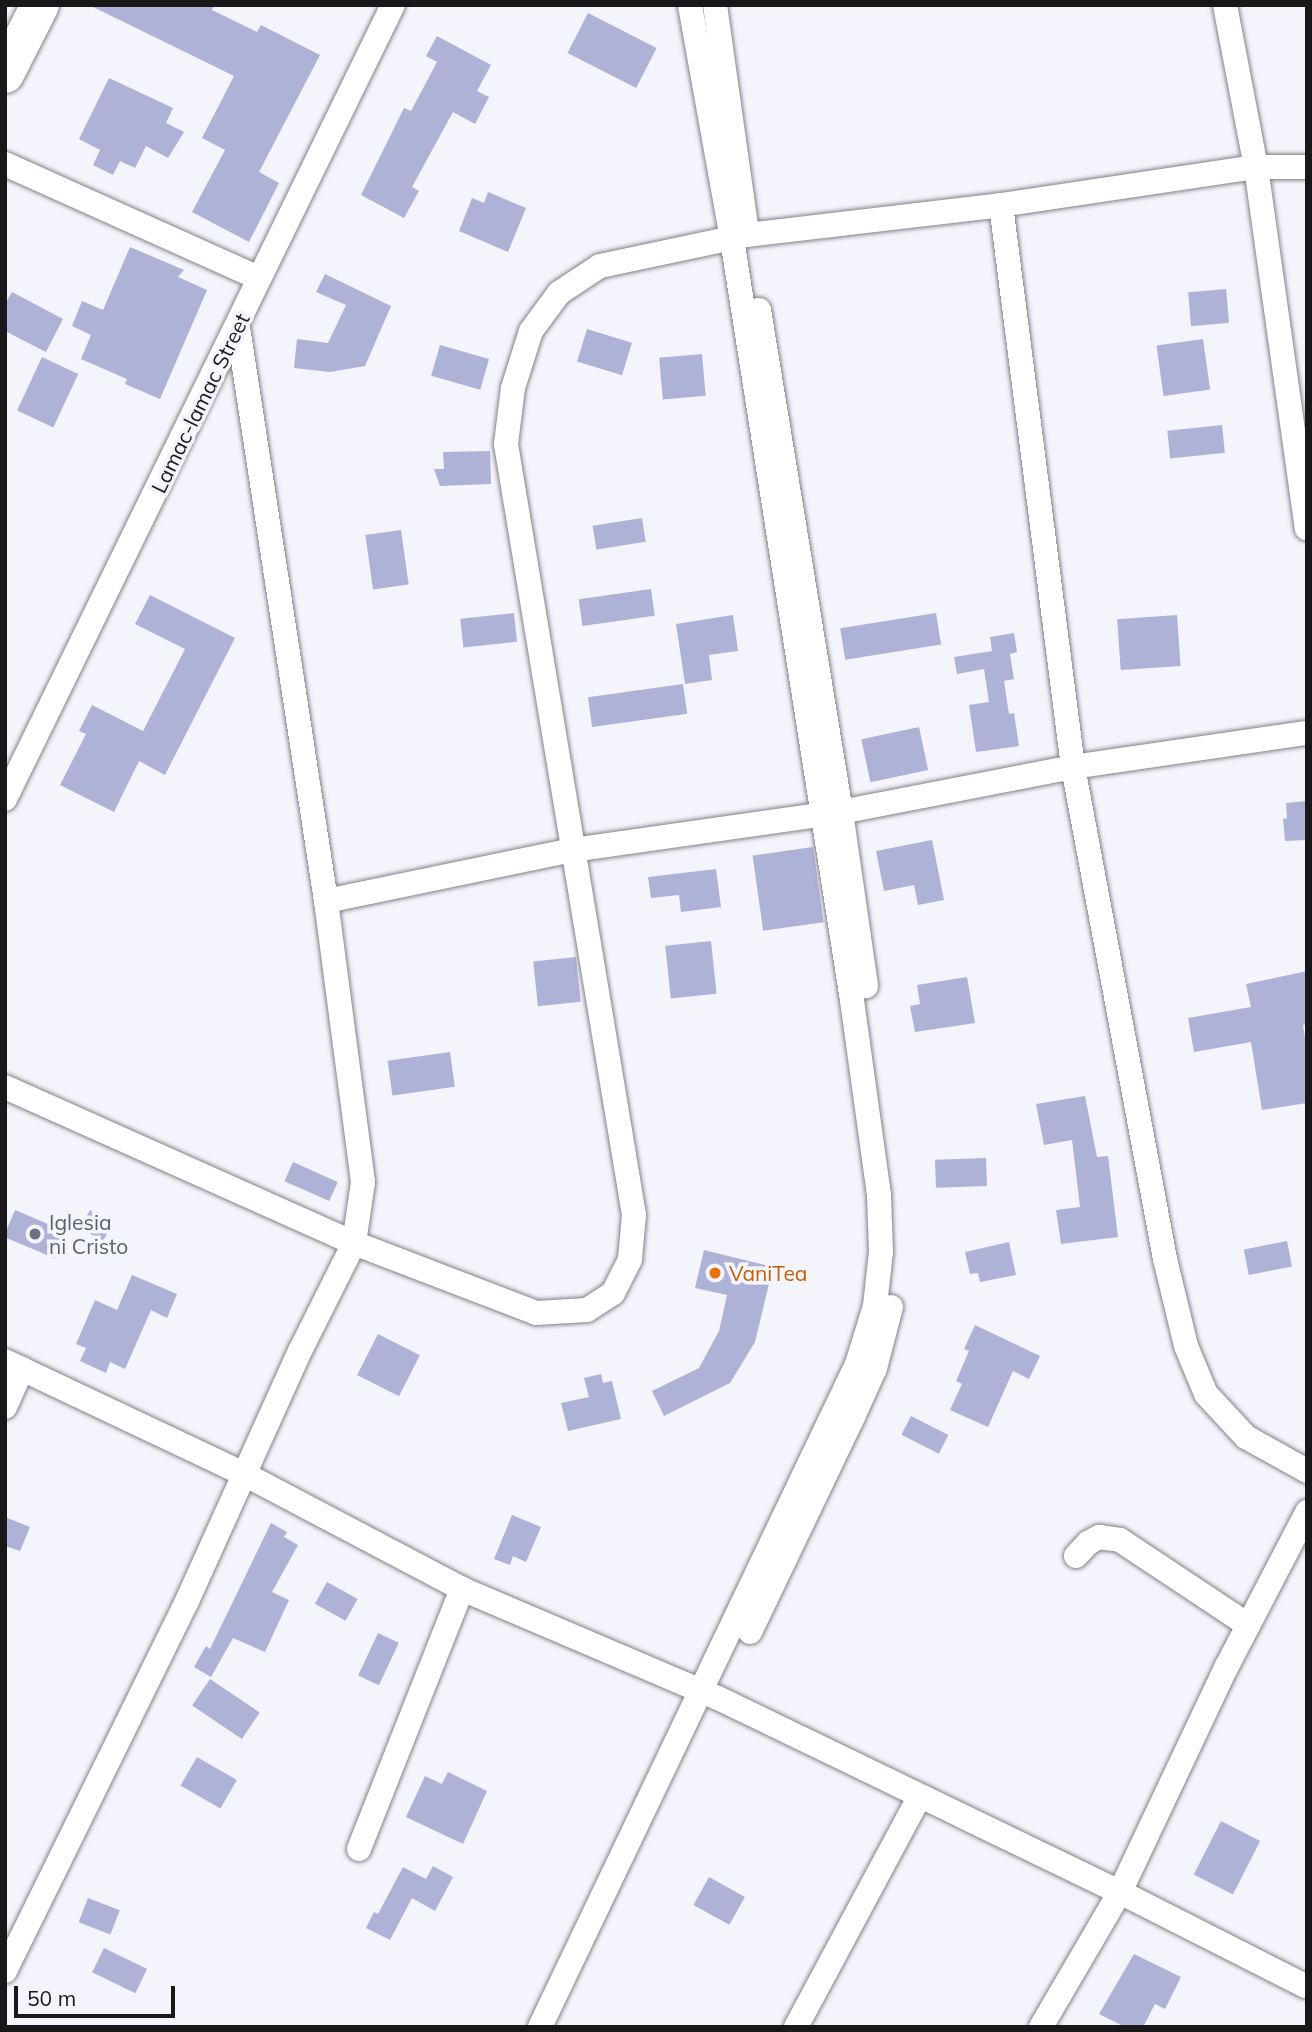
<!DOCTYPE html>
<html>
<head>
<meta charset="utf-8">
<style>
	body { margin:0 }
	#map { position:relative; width:1312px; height:2032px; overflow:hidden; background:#f4f4fc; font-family:Mulish,sans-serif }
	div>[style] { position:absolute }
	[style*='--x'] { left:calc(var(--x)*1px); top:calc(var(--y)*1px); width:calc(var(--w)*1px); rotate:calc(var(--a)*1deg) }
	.building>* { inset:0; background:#aeb2d6; transform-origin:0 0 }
	.roads { filter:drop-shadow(0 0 2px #818289) drop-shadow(0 0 2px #818289) }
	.street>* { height:24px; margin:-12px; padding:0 12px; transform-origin:12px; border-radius:12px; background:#fff }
	.highway>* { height:38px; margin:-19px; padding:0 19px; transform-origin:19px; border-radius:19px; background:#fff }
	.dots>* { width:19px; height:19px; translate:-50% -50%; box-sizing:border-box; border:4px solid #f4f4fc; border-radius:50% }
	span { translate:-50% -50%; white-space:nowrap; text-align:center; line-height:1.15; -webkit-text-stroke:7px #f4f4fc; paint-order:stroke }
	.street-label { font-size:21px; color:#18181b }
	.worship-label { font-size:21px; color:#5b616d }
	.left { translate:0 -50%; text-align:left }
	.food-label { font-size:21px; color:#c56008 }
	.frame { position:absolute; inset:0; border:7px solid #18181b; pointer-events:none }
	.scale { position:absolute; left:14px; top:1986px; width:161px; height:32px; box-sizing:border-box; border:4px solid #18181b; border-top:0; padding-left:9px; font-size:21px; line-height:24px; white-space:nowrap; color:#18181b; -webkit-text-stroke:5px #f4f4fc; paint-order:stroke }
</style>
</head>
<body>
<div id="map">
	<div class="building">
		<div style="clip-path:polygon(89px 5px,214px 5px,212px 10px,257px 32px,261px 25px,320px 55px,259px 172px,279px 183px,249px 242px,192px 212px,225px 150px,202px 138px,234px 76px)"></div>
		<div style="left:588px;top:13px;width:77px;height:45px;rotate:27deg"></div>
		<div style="clip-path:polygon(437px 36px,491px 65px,477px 91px,489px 97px,475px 124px,453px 112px,412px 187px,419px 191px,404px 218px,361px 195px,404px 108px,411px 111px,437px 62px,426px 56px)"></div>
		<div style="clip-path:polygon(109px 78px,173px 108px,166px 123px,184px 132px,168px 158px,146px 146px,135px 168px,120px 161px,113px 175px,93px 165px,100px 150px,79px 139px)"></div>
		<div style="clip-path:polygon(488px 192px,526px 208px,508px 252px,459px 231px,472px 198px,484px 203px)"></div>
		<div style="clip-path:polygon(130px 247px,184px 270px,178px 277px,207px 290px,160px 399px,125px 384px,127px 379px,81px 359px,91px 335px,72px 326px,82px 301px,103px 310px)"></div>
		<div style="clip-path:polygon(325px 274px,391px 306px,365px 366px,330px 372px,294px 368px,297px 339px,328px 343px,346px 305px,316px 292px)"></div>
		<div style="left:1226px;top:289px;width:34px;height:38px;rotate:85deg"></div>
		<div style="clip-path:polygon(12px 292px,63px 319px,46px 352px,5px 331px,5px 304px)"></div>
		<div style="left:587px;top:329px;width:47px;height:34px;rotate:17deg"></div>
		<div style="left:1203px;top:339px;width:51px;height:47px;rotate:82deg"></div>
		<div style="left:440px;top:345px;width:51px;height:32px;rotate:16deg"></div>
		<div style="left:702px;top:354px;width:42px;height:43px;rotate:85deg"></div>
		<div style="left:42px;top:357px;width:40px;height:59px;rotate:25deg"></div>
		<div style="left:1222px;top:425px;width:28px;height:55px;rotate:84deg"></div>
		<div style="clip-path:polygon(490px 451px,491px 484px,440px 486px,434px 469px,444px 469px,443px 452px)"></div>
		<div style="left:642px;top:518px;width:24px;height:50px;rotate:81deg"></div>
		<div style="left:401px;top:530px;width:55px;height:36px;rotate:82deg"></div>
		<div style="left:651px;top:589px;width:27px;height:73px;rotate:82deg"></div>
		<div style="clip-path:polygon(150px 595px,235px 638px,165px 775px,139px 761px,114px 812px,60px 785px,86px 734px,79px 731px,92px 705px,143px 731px,185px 649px,135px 624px)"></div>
		<div style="left:514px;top:613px;width:29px;height:54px;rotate:84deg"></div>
		<div style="left:936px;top:613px;width:32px;height:97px;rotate:81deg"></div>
		<div style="clip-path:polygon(733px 615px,738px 651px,709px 655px,712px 680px,685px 684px,676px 624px)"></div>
		<div style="left:1177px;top:615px;width:51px;height:60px;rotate:86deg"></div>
		<div style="clip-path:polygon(1014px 633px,1017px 652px,1010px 654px,1014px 679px,1004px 681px,1009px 714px,1014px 713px,1019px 746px,976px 752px,969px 705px,989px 702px,984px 669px,957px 674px,954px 657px,992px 651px,990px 637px)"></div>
		<div style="left:683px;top:684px;width:30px;height:96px;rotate:82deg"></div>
		<div style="left:919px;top:727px;width:44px;height:59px;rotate:78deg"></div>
		<div style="clip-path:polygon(1307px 801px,1307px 840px,1285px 841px,1283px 819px,1287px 818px,1286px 803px)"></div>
		<div style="clip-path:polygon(932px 840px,944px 900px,918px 905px,914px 885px,884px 891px,876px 851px)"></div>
		<div style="left:813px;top:847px;width:76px;height:61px;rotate:82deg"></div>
		<div style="clip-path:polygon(716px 869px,721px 907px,681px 912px,679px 895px,651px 898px,648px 877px)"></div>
		<div style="left:711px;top:941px;width:53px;height:46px;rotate:84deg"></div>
		<div style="left:576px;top:957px;width:45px;height:43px;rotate:84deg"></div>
		<div style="clip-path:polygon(1307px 971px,1307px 1024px,1303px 1025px,1307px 1050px,1307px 1103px,1262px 1110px,1251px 1042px,1194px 1052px,1188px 1018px,1251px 1007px,1246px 984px)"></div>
		<div style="clip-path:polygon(967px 977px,975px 1023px,915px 1032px,910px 1006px,920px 1004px,917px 985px)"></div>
		<div style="left:450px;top:1052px;width:35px;height:63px;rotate:82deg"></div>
		<div style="clip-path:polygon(1085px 1096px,1097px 1157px,1108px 1156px,1118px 1237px,1061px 1244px,1056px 1210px,1080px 1207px,1072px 1140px,1044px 1145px,1036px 1104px)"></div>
		<div style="left:986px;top:1158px;width:28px;height:51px;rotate:88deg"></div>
		<div style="left:293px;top:1162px;width:49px;height:21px;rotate:24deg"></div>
		<div style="left:15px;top:1210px;width:56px;height:29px;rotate:23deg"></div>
		<div style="left:90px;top:1210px;width:26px;height:21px;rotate:28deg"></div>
		<div style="left:1287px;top:1241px;width:26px;height:44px;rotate:79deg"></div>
		<div style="clip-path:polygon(1009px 1242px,1016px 1275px,980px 1282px,978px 1273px,970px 1274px,965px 1252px)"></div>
		<div style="clip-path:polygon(704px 1250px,773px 1267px,755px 1342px,730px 1383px,664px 1416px,652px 1391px,699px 1368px,719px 1331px,727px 1295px,695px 1288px)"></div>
		<div style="clip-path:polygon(132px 1275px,177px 1294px,167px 1318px,151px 1310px,125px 1369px,110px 1362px,106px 1373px,80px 1361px,86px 1348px,76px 1344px,95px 1300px,117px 1310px)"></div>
		<div style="clip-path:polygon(975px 1325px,1040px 1356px,1029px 1379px,1013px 1371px,988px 1427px,950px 1410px,962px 1384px,956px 1381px,969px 1351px,964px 1349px)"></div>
		<div style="left:378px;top:1334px;width:47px;height:46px;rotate:27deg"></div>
		<div style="clip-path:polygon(601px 1374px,603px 1383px,612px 1381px,621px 1419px,568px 1431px,561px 1403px,589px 1397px,584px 1378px)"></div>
		<div style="left:911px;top:1416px;width:42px;height:21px;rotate:27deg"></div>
		<div style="clip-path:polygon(512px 1515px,541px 1527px,526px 1562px,513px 1556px,510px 1565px,494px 1559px)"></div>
		<div style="clip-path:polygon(5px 1517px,30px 1527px,20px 1551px,5px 1546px)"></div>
		<div style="clip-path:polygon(271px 1523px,287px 1532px,284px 1537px,298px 1545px,272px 1592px,289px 1600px,265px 1652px,233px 1638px,211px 1677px,194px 1667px,206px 1646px,210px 1649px)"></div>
		<div style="left:327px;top:1582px;width:35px;height:25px;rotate:29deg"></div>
		<div style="left:378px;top:1633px;width:23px;height:47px;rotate:25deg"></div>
		<div style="left:210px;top:1679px;width:60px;height:32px;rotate:34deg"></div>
		<div style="left:197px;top:1757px;width:46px;height:33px;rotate:30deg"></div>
		<div style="clip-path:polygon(448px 1772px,487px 1791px,463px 1844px,406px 1817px,425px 1776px,442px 1784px)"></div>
		<div style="left:1221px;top:1821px;width:44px;height:60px;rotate:27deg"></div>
		<div style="clip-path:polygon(433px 1866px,453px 1877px,435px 1911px,412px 1898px,390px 1940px,366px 1928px,374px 1912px,378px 1914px,403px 1867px,426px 1879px)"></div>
		<div style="left:709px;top:1877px;width:41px;height:32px;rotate:29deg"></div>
		<div style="left:88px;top:1898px;width:34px;height:26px;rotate:21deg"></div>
		<div style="left:104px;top:1948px;width:48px;height:27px;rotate:26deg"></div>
		<div style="clip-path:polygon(1134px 1954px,1181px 1977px,1165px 2009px,1155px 2004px,1143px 2027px,1125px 2027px,1099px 2014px)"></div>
	</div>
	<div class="roads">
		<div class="street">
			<div style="--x:715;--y:5;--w:230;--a:82"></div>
			<div style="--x:1225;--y:5;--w:165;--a:79.2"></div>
			<div style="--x:1256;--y:167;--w:365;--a:82"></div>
			<div style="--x:5;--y:164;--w:278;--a:24.2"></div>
			<div style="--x:1001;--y:205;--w:567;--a:82.7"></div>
			<div style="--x:1073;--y:767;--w:501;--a:79.41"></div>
			<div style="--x:1165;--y:1259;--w:89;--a:76.4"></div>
			<div style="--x:1186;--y:1346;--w:52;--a:67.4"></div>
			<div style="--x:1206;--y:1394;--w:59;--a:47.1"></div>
			<div style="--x:1246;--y:1437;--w:70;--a:29.1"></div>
			<div style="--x:759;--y:310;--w:509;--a:80.72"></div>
			<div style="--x:841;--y:812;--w:176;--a:81.8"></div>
			<div style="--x:5;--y:799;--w:884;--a:-63.96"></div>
			<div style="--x:326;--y:901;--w:252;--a:-11.7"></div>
			<div style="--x:573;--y:850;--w:271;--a:-8.1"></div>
			<div style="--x:841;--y:812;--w:236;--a:-11"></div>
			<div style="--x:1073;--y:767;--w:236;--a:-8.3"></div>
			<div style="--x:5;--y:1087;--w:382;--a:24.1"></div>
			<div style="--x:354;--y:1243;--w:195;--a:21"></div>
			<div style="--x:536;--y:1313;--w:51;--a:-3.4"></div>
			<div style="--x:587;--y:1310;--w:31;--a:-33"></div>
			<div style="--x:613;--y:1293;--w:38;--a:-63"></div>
			<div style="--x:630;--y:1259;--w:44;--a:-84.8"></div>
			<div style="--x:634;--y:1215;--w:782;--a:-99.43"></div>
			<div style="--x:506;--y:444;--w:56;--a:-82.9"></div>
			<div style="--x:513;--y:388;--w:60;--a:-72.5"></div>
			<div style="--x:531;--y:331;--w:47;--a:-53.6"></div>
			<div style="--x:559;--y:293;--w:49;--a:-33.4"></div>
			<div style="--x:600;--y:266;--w:150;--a:-11.9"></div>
			<div style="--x:747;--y:235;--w:256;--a:-6.7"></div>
			<div style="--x:1001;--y:205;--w:258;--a:-8.5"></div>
			<div style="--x:1256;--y:167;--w:51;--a:0"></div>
			<div style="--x:5;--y:1361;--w:267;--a:25.3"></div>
			<div style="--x:246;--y:1475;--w:244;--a:27.8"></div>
			<div style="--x:462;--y:1589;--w:278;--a:23.1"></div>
			<div style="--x:718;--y:1698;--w:446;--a:25.8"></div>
			<div style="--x:1120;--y:1892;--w:250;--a:-64.7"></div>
			<div style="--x:1227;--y:1666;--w:174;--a:-62.5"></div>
			<div style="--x:5;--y:1407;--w:42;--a:-65.9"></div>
			<div style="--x:1076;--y:1556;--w:18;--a:-47"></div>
			<div style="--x:1088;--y:1543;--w:13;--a:-29"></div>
			<div style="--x:1099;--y:1537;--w:21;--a:8"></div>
			<div style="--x:1120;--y:1540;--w:154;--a:33.6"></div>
			<div style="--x:750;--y:1632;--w:238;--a:-64.4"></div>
			<div style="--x:853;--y:1417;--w:54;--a:-65.8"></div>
			<div style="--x:875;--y:1368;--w:63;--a:-75.3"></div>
			<div style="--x:359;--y:1849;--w:280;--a:-68.4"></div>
			<div style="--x:5;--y:1971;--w:412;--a:-63.8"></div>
			<div style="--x:187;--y:1601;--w:274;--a:-65.7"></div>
			<div style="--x:300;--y:1351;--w:121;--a:-63.4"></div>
			<div style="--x:354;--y:1243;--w:62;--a:-81.6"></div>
			<div style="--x:363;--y:1182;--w:283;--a:-97.5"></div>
			<div style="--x:326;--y:901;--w:581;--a:-98.72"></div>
			<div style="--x:540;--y:2027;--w:735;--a:-64.45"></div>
			<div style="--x:857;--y:1364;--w:61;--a:-72.8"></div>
			<div style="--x:875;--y:1306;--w:54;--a:-83.7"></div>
			<div style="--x:881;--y:1252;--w:57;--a:-92"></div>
			<div style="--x:879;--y:1195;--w:197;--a:-97.9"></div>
			<div style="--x:852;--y:1000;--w:770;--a:-98.96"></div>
			<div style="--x:732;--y:239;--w:238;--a:-100.2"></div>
			<div style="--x:796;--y:2027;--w:262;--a:-61.8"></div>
			<div style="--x:1041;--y:2027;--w:156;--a:-59.7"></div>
			<div style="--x:1120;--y:1892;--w:208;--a:26.9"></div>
		</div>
		<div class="highway">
			<div style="--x:5;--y:74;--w:77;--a:-63.1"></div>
		</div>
	</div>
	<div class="dots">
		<div style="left:35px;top:1234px;background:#6b7280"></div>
		<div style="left:715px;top:1273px;background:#e8710a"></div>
	</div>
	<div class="street-label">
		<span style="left:200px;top:403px;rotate:-64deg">Lamac-lamac Street</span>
	</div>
	<div class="worship-label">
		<span class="left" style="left:49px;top:1234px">Iglesia<br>ni Cristo</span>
	</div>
	<div class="food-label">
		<span class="left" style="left:729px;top:1273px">VaniTea</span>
	</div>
	<div class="frame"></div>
	<div class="scale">50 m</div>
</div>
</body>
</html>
